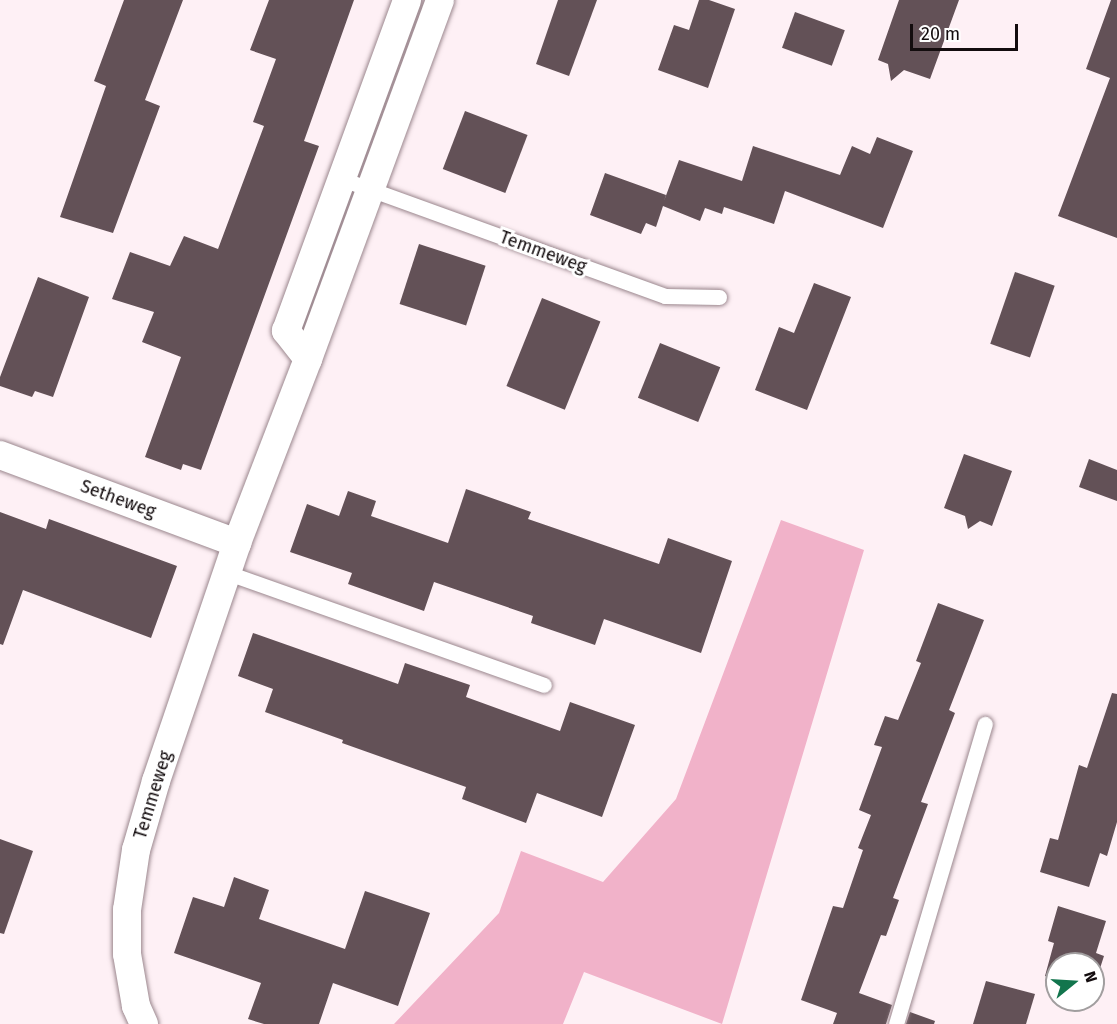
<!DOCTYPE html>
<html>
<head>
<meta charset="utf-8">
<style>
	body { margin:0 }
	#map { position:relative; width:1117px; height:1024px; overflow:hidden; background:#fef0f5; font-family:"Fira Sans",sans-serif }
	div>[style] { position:absolute }
	[style*='--x'] { left:calc(var(--x)*1px); top:calc(var(--y)*1px); width:calc(var(--w)*1px); rotate:calc(var(--a)*1deg) }
	.green>* { inset:0; background:#f1b2c9 }
	.building>* { inset:0; background:#635157; transform-origin:0 0 }
	.roads { filter:drop-shadow(0 0 2px #9b878e) drop-shadow(0 0 2px #9b878e) }
	.service>* { height:15px; margin:-7.5px; padding:0 7.5px; transform-origin:7.5px; border-radius:7.5px; background:#fff }
	.minor>* { height:28px; margin:-14px; padding:0 14px; transform-origin:14px; border-radius:14px; background:#fff }
	span { translate:-50% -50%; white-space:nowrap; text-align:center; line-height:1.15; -webkit-text-stroke:6px #fff; paint-order:stroke }
	.street-label { font-size:18px; color:#130c0e }
	.north { position:absolute; left:1045px; top:952px; width:60px; height:60px; box-sizing:border-box; background:#fff; border:2px solid #a19e9f; border-radius:50%; rotate:72deg; font-size:16px; font-weight:700; line-height:24px; text-align:center; color:#130c0e }
	.north::after { content:''; display:block; margin:auto; width:21px; height:27px; background:#12754d; clip-path:polygon(50% 0,100% 100%,50% 72%,0 100%) }
	.scale { position:absolute; left:910px; top:24px; width:108px; height:27px; box-sizing:border-box; border:3px solid #130c0e; border-top:0; padding-left:8px; font-size:18px; line-height:21px; white-space:nowrap; color:#130c0e; -webkit-text-stroke:4px #fff; paint-order:stroke }
</style>
</head>
<body>
<div id="map">
	<div class="green">
		<div style="clip-path:polygon(781px 520px,864px 550px,722px 1024px,584px 972px,563px 1024px,394px 1024px,499px 913px,521px 851px,603px 882px,676px 799px)"></div>
	</div>
	<div class="building">
		<div style="clip-path:polygon(124px 0,183px 0,145px 100px,160px 106px,113px 233px,60px 217px,106px 86px,94px 81px)"></div>
		<div style="clip-path:polygon(269px 0,354px 0,304px 141px,319px 146px,201px 470px,183px 464px,181px 470px,145px 457px,181px 357px,142px 342px,154px 312px,112px 299px,130px 252px,170px 266px,184px 236px,218px 249px,264px 126px,253px 122px,276px 59px,250px 50px)"></div>
		<div style="clip-path:polygon(558px 0,597px 0,569px 76px,536px 64px)"></div>
		<div style="clip-path:polygon(699px 0,709px 0,735px 9px,708px 88px,658px 70px,674px 25px,689px 30px)"></div>
		<div style="clip-path:polygon(899px 0,959px 0,930px 79px,904px 70px,891px 81px,888px 64px,878px 60px)"></div>
		<div style="clip-path:polygon(1111px 0,1117px 0,1117px 238px,1058px 216px,1110px 78px,1086px 69px)"></div>
		<div style="left:795px;top:12px;width:53px;height:38px;rotate:20deg"></div>
		<div style="left:465px;top:111px;width:67px;height:62px;rotate:21deg"></div>
		<div style="clip-path:polygon(877px 137px,913px 151px,883px 228px,785px 191px,774px 224px,724px 207px,722px 214px,705px 208px,700px 221px,663px 206px,656px 227px,646px 223px,641px 234px,590px 215px,605px 173px,666px 195px,664px 201px,679px 160px,742px 181px,753px 146px,840px 175px,852px 146px,870px 154px)"></div>
		<div style="left:419px;top:244px;width:70px;height:63px;rotate:18deg"></div>
		<div style="left:1015px;top:272px;width:42px;height:76px;rotate:19deg"></div>
		<div style="clip-path:polygon(38px 277px,89px 297px,53px 397px,35px 391px,32px 397px,0 386px,0 377px)"></div>
		<div style="clip-path:polygon(814px 283px,851px 297px,807px 410px,755px 390px,779px 327px,794px 333px)"></div>
		<div style="left:542px;top:298px;width:63px;height:95px;rotate:22deg"></div>
		<div style="left:660px;top:343px;width:65px;height:59px;rotate:22deg"></div>
		<div style="clip-path:polygon(964px 454px,1012px 471px,992px 526px,980px 521px,968px 529px,965px 516px,944px 508px)"></div>
		<div style="clip-path:polygon(1089px 459px,1117px 470px,1117px 501px,1079px 487px)"></div>
		<div style="clip-path:polygon(466px 489px,531px 512px,528px 519px,659px 564px,668px 538px,732px 561px,701px 653px,604px 619px,595px 645px,531px 623px,533px 616px,434px 582px,424px 611px,348px 584px,352px 573px,290px 552px,307px 504px,339px 516px,348px 491px,376px 501px,371px 516px,448px 543px)"></div>
		<div style="clip-path:polygon(0 512px,46px 529px,49px 519px,177px 566px,151px 638px,23px 590px,3px 645px,0 644px)"></div>
		<div style="clip-path:polygon(938px 603px,984px 620px,949px 710px,955px 713px,921px 802px,928px 804px,893px 898px,899px 900px,886px 936px,881px 935px,859px 993px,892px 1005px,886px 1024px,833px 1024px,837px 1013px,801px 1000px,833px 906px,843px 908px,863px 850px,858px 848px,871px 815px,859px 810px,882px 747px,874px 745px,885px 716px,898px 720px,921px 663px,916px 661px)"></div>
		<div style="clip-path:polygon(253px 633px,398px 684px,405px 663px,470px 685px,466px 697px,560px 731px,570px 702px,635px 725px,602px 817px,537px 793px,526px 823px,462px 799px,466px 787px,342px 743px,343px 740px,265px 712px,273px 689px,238px 676px)"></div>
		<div style="clip-path:polygon(1112px 693px,1117px 694px,1117px 822px,1107px 856px,1100px 853px,1089px 887px,1040px 872px,1050px 838px,1058px 840px,1079px 765px,1087px 768px)"></div>
		<div style="clip-path:polygon(0 839px,33px 851px,4px 934px,0 933px)"></div>
		<div style="clip-path:polygon(234px 877px,269px 890px,259px 919px,345px 949px,365px 891px,430px 913px,398px 1006px,333px 983px,319px 1024px,264px 1024px,248px 1019px,261px 983px,174px 953px,193px 897px,224px 907px)"></div>
		<div style="clip-path:polygon(1058px 906px,1106px 921px,1096px 953px,1104px 956px,1093px 990px,1093px 964px,1057px 964px,1057px 980px,1045px 976px,1054px 943px,1048px 941px)"></div>
		<div style="clip-path:polygon(986px 981px,1035px 994px,1026px 1024px,973px 1024px)"></div>
		<div style="clip-path:polygon(910px 1012px,935px 1021px,934px 1024px,906px 1024px)"></div>
	</div>
	<div class="roads">
		<div class="service">
			<div style="--x:342;--y:179;--w:344;--a:19.9"></div>
			<div style="--x:665;--y:296;--w:54;--a:1.1"></div>
			<div style="--x:228;--y:573;--w:335;--a:19.5"></div>
			<div style="--x:896;--y:1024;--w:313;--a:-73.5"></div>
		</div>
		<div class="minor">
			<div style="--x:308;--y:359;--w:36;--a:-128"></div>
			<div style="--x:286;--y:331;--w:352;--a:-69.9"></div>
			<div style="--x:0;--y:455;--w:253;--a:20.4"></div>
			<div style="--x:144;--y:1024;--w:20;--a:-114"></div>
			<div style="--x:136;--y:1006;--w:53;--a:-99.8"></div>
			<div style="--x:127;--y:954;--w:44;--a:-90"></div>
			<div style="--x:127;--y:910;--w:61;--a:-81.5"></div>
			<div style="--x:136;--y:850;--w:72;--a:-73.8"></div>
			<div style="--x:156;--y:781;--w:251;--a:-71.2"></div>
			<div style="--x:237;--y:543;--w:197;--a:-68.9"></div>
			<div style="--x:308;--y:359;--w:382;--a:-69.8"></div>
		</div>
	</div>
	<div class="street-label">
		<span style="left:543px;top:252px;rotate:20deg">Temmeweg</span>
		<span style="left:118px;top:499px;rotate:20deg">Setheweg</span>
		<span style="left:153px;top:795px;rotate:-73deg">Temmeweg</span>
	</div>
	<div class="north">N</div>
	<div class="scale">20 m</div>
</div>
</body>
</html>
